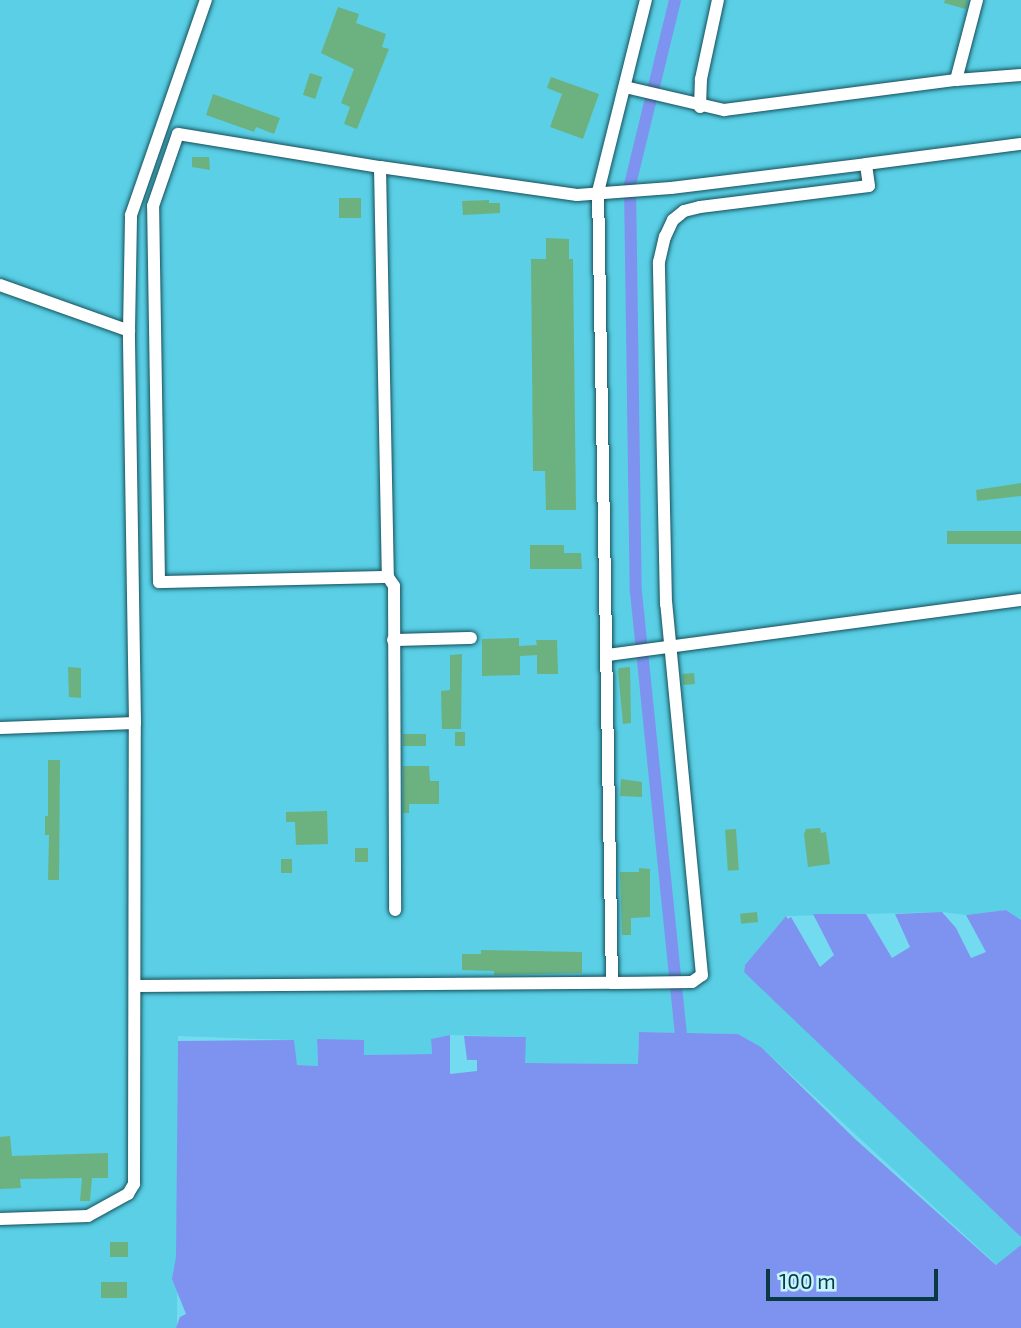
<!DOCTYPE html>
<html>
<head>
<meta charset="utf-8">
<style>
	body { margin:0 }
	#map { position:relative; width:1021px; height:1328px; overflow:hidden; background:#73dbf0; font-family:"Exo 2",sans-serif }
	div>[style] { position:absolute }
	[style*='--x'] { left:calc(var(--x)*1px); top:calc(var(--y)*1px); width:calc(var(--w)*1px); rotate:calc(var(--a)*1deg) }
	.built>* { inset:0; background:#5acfe5 }
	.water>* { inset:0; background:#7e93ef }
	.canal>* { height:12px; margin:-6px; padding:0 6px; transform-origin:6px; border-radius:6px; background:#7e93ef }
	.building>* { inset:0; background:#6cb281; transform-origin:0 0 }
	.roads { filter:drop-shadow(0 0 2px #15505b) drop-shadow(0 0 2px #15505b) }
	.minor>* { height:12px; margin:-6px; padding:0 6px; transform-origin:6px; border-radius:6px; background:#fff }
	span { translate:-50% -50%; white-space:nowrap; text-align:center; line-height:1.15; -webkit-text-stroke:6px #c4f4fe; paint-order:stroke }
	.scale { position:absolute; left:766px; top:1269px; width:172px; height:32px; box-sizing:border-box; border:4px solid #093942; border-top:0; padding-left:9px; font-size:21px; line-height:24px; white-space:nowrap; color:#093942; -webkit-text-stroke:5px #c4f4fe; paint-order:stroke }
</style>
</head>
<body>
<div id="map">
	<div class="built">
		<div style="clip-path:polygon(0 0,1021px 0,1021px 920px,1006px 910px,966px 915px,942px 912px,786px 916px,745px 965px,744px 971px,1021px 1237px,1021px 1245px,997px 1265px,761px 1047px,738px 1034px,639px 1032px,638px 1064px,525px 1063px,525px 1037px,450px 1035px,431px 1039px,432px 1054px,363px 1055px,364px 1040px,317px 1040px,318px 1066px,297px 1065px,293px 1040px,178px 1036px,177px 1328px,0 1328px)"></div>
	</div>
	<div class="water">
		<div style="clip-path:polygon(1006px 910px,1021px 920px,1021px 1237px,744px 972px,745px 965px,786px 916px,788px 919px,791px 917px,820px 967px,834px 955px,813px 914px,866px 914px,892px 958px,910px 947px,895px 914px,942px 912px,956px 928px,971px 958px,986px 952px,966px 915px)"></div>
		<div style="clip-path:polygon(639px 1032px,738px 1034px,761px 1047px,855px 1139px,996px 1265px,1021px 1245px,1021px 1328px,176px 1328px,180px 1317px,186px 1314px,172px 1279px,176px 1257px,178px 1041px,294px 1040px,297px 1065px,318px 1066px,317px 1039px,364px 1040px,364px 1055px,432px 1054px,431px 1039px,450px 1035px,450px 1074px,477px 1071px,477px 1060px,467px 1060px,464px 1036px,526px 1037px,525px 1063px,638px 1064px)"></div>
	</div>
	<div class="canal">
		<div style="--x:675;--y:0;--w:189;--a:103.7"></div>
		<div style="--x:630;--y:184;--w:408;--a:89.2"></div>
		<div style="--x:636;--y:592;--w:442;--a:84.2"></div>
	</div>
	<div class="building">
		<div style="clip-path:polygon(945px 0,968px 0,966px 9px,944px 3px)"></div>
		<div style="clip-path:polygon(338px 7px,359px 14px,356px 23px,386px 34px,382px 47px,389px 49px,357px 129px,344px 124px,350px 107px,341px 103px,354px 69px,321px 53px)"></div>
		<div style="left:310px;top:73px;width:13px;height:23px;rotate:18deg"></div>
		<div style="clip-path:polygon(551px 77px,599px 94px,583px 139px,550px 127px,562px 94px,547px 88px)"></div>
		<div style="clip-path:polygon(213px 94px,280px 118px,274px 134px,256px 127px,254px 132px,206px 115px)"></div>
		<div style="clip-path:polygon(192px 157px,209px 157px,210px 170px,192px 167px)"></div>
		<div style="left:339px;top:198px;width:22px;height:20px"></div>
		<div style="clip-path:polygon(489px 200px,489px 203px,500px 203px,500px 213px,463px 215px,462px 201px)"></div>
		<div style="clip-path:polygon(546px 238px,569px 239px,569px 259px,573px 259px,576px 510px,546px 510px,545px 471px,533px 471px,531px 259px,546px 259px)"></div>
		<div style="clip-path:polygon(1021px 483px,1021px 496px,977px 501px,976px 490px)"></div>
		<div style="left:1021px;top:531px;width:13px;height:74px;rotate:90deg"></div>
		<div style="clip-path:polygon(530px 545px,564px 545px,564px 553px,581px 553px,582px 569px,530px 569px)"></div>
		<div style="clip-path:polygon(519px 638px,519px 646px,537px 645px,536px 640px,557px 640px,558px 674px,537px 674px,537px 655px,520px 656px,520px 675px,482px 676px,482px 639px)"></div>
		<div style="clip-path:polygon(462px 654px,461px 729px,442px 729px,441px 691px,450px 690px,450px 655px)"></div>
		<div style="clip-path:polygon(68px 667px,81px 668px,81px 698px,69px 697px)"></div>
		<div style="clip-path:polygon(630px 667px,631px 723px,623px 724px,618px 671px,619px 668px)"></div>
		<div style="left:694px;top:673px;width:11px;height:12px;rotate:85deg"></div>
		<div style="left:455px;top:732px;width:10px;height:14px"></div>
		<div style="left:403px;top:734px;width:23px;height:12px"></div>
		<div style="clip-path:polygon(48px 760px,60px 760px,59px 880px,48px 880px,49px 835px,45px 835px,45px 816px,48px 816px)"></div>
		<div style="clip-path:polygon(403px 766px,429px 766px,430px 781px,439px 781px,439px 804px,409px 804px,409px 813px,403px 813px)"></div>
		<div style="clip-path:polygon(621px 779px,642px 782px,642px 797px,620px 796px)"></div>
		<div style="clip-path:polygon(327px 811px,328px 844px,296px 845px,295px 822px,286px 822px,286px 812px)"></div>
		<div style="clip-path:polygon(820px 828px,821px 833px,826px 832px,830px 864px,808px 867px,804px 834px,806px 829px)"></div>
		<div style="left:736px;top:829px;width:41px;height:11px;rotate:86deg"></div>
		<div style="left:355px;top:848px;width:13px;height:14px"></div>
		<div style="left:281px;top:859px;width:11px;height:14px"></div>
		<div style="clip-path:polygon(639px 868px,650px 869px,650px 917px,631px 918px,631px 935px,622px 935px,620px 872px,639px 872px)"></div>
		<div style="left:757px;top:912px;width:10px;height:17px;rotate:84deg"></div>
		<div style="clip-path:polygon(481px 950px,582px 952px,582px 973px,494px 975px,494px 971px,462px 970px,462px 954px,481px 954px)"></div>
		<div style="clip-path:polygon(10px 1136px,12px 1156px,108px 1153px,108px 1178px,92px 1178px,90px 1201px,80px 1201px,82px 1178px,20px 1179px,21px 1188px,0 1189px,0 1137px)"></div>
		<div style="left:110px;top:1242px;width:18px;height:15px"></div>
		<div style="left:101px;top:1282px;width:26px;height:16px"></div>
	</div>
	<div class="roads">
		<div class="minor">
			<div style="--x:956;--y:80;--w:83;--a:-75.3"></div>
			<div style="--x:625;--y:87;--w:102;--a:13.1"></div>
			<div style="--x:724;--y:110;--w:234;--a:-7.4"></div>
			<div style="--x:956;--y:80;--w:65;--a:-4.4"></div>
			<div style="--x:700;--y:107;--w:28;--a:-88"></div>
			<div style="--x:701;--y:79;--w:81;--a:-77.9"></div>
			<div style="--x:380;--y:167;--w:410;--a:88.9"></div>
			<div style="--x:388;--y:577;--w:11;--a:56"></div>
			<div style="--x:394;--y:586;--w:324;--a:89.8"></div>
			<div style="--x:0;--y:285;--w:137;--a:19.6"></div>
			<div style="--x:388;--y:577;--w:229;--a:178.7"></div>
			<div style="--x:159;--y:582;--w:376;--a:-90.9"></div>
			<div style="--x:153;--y:206;--w:76;--a:-70.9"></div>
			<div style="--x:178;--y:134;--w:205;--a:9.3"></div>
			<div style="--x:380;--y:167;--w:199;--a:8.1"></div>
			<div style="--x:577;--y:195;--w:94;--a:-4.3"></div>
			<div style="--x:671;--y:188;--w:196;--a:-7"></div>
			<div style="--x:393;--y:640;--w:78;--a:-1.5"></div>
			<div style="--x:608;--y:655;--w:417;--a:-7.6"></div>
			<div style="--x:0;--y:728;--w:135;--a:-2.1"></div>
			<div style="--x:612;--y:983;--w:791;--a:-91.01"></div>
			<div style="--x:598;--y:192;--w:198;--a:-76"></div>
			<div style="--x:136;--y:986;--w:476;--a:-0.4"></div>
			<div style="--x:612;--y:983;--w:80;--a:-0.7"></div>
			<div style="--x:692;--y:982;--w:12;--a:-35"></div>
			<div style="--x:702;--y:975;--w:373;--a:-95.5"></div>
			<div style="--x:666;--y:604;--w:342;--a:-91.2"></div>
			<div style="--x:659;--y:262;--w:26;--a:-77"></div>
			<div style="--x:665;--y:237;--w:19;--a:-65"></div>
			<div style="--x:673;--y:220;--w:14;--a:-39"></div>
			<div style="--x:684;--y:211;--w:16;--a:-14"></div>
			<div style="--x:700;--y:207;--w:170;--a:-7.1"></div>
			<div style="--x:869;--y:186;--w:22;--a:-98"></div>
			<div style="--x:866;--y:164;--w:156;--a:-7.4"></div>
			<div style="--x:0;--y:1219;--w:88;--a:-2"></div>
			<div style="--x:88;--y:1216;--w:46;--a:-28.8"></div>
			<div style="--x:128;--y:1194;--w:12;--a:-59"></div>
			<div style="--x:134;--y:1184;--w:461;--a:-89.9"></div>
			<div style="--x:135;--y:723;--w:392;--a:-90.9"></div>
			<div style="--x:129;--y:331;--w:116;--a:-89"></div>
			<div style="--x:131;--y:215;--w:228;--a:-70.8"></div>
		</div>
	</div>
	<div class="scale">100 m</div>
</div>
</body>
</html>
